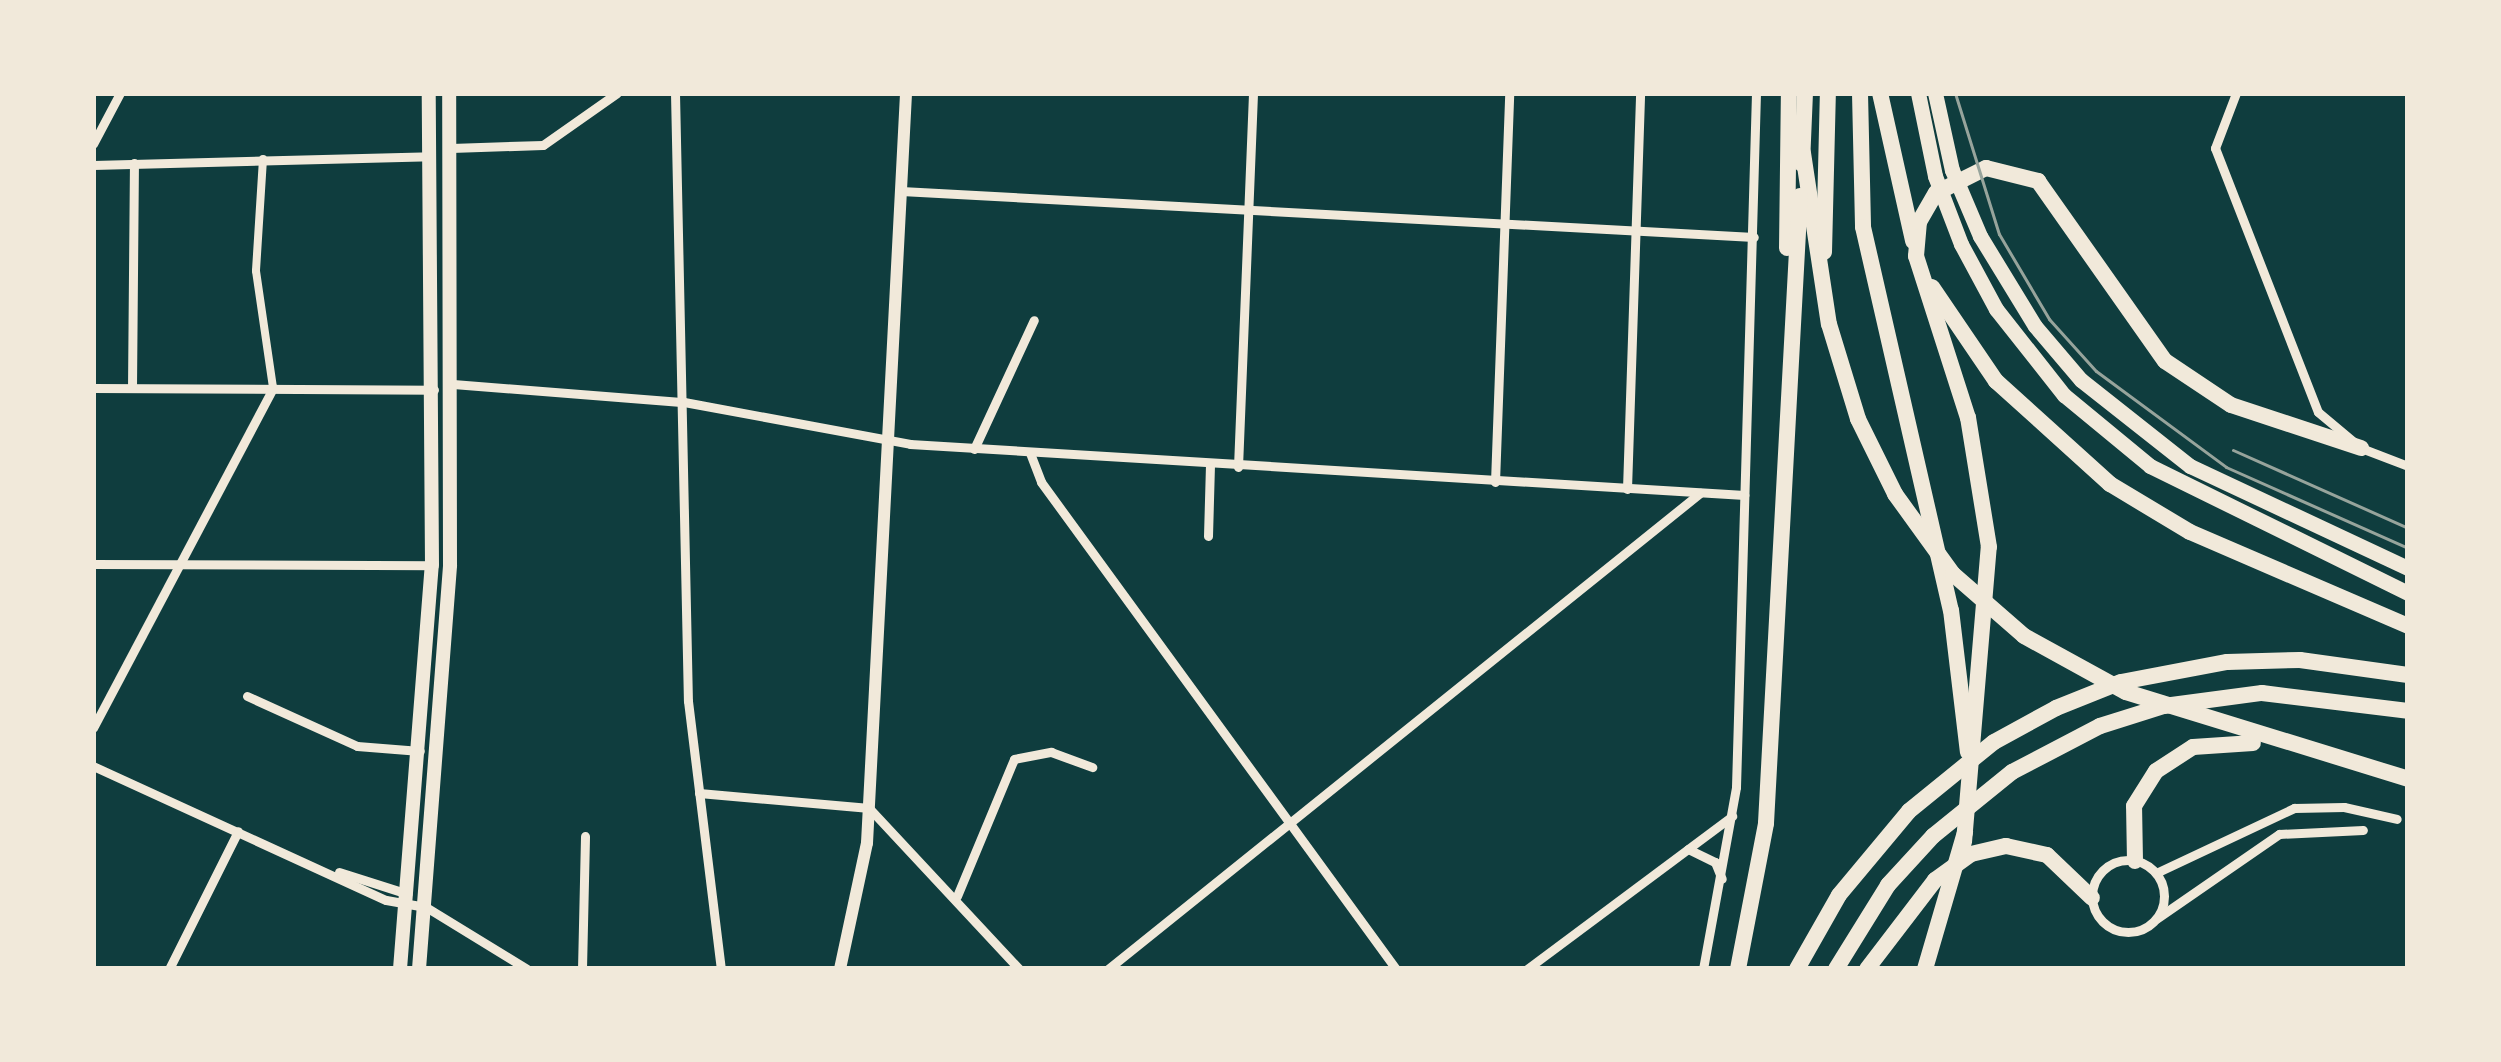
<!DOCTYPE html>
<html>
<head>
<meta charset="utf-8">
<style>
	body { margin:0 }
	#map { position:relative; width:2501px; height:1062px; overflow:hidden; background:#0f3d3e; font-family:"Roboto Condensed",sans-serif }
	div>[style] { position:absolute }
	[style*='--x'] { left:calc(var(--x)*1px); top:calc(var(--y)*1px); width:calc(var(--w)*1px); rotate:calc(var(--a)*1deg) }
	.pedestrian>* { height:8px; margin:-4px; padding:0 4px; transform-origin:4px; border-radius:4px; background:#f1e9da }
	.minor>* { height:9px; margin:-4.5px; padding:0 4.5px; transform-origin:4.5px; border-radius:4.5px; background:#f1e9da }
	.minor>.ring { margin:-4.5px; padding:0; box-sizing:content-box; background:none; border:9px solid #f1e9da; border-radius:50% }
	.tertiary>* { height:12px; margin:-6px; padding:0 6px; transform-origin:6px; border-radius:6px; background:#f1e9da }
	.secondary>* { height:14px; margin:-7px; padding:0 7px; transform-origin:7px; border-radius:7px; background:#f1e9da }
	.primary>* { height:15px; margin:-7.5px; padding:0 7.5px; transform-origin:7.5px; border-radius:7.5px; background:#f1e9da }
	.trunk>* { height:16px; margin:-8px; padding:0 8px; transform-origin:8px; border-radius:8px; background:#f1e9da }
	.tram>* { height:3px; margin:-1.5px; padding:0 1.5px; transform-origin:1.5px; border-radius:1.5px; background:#97a49c }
	span { translate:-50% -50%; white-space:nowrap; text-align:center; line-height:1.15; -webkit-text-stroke:9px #f1e9da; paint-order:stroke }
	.frame { position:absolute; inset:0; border:96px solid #f1e9da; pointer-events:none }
</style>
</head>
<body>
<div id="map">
	<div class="pedestrian">
		<div style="--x:263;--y:159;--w:112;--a:93.6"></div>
		<div style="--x:256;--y:271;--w:118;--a:81.7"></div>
	</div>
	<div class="minor">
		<div style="--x:675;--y:93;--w:608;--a:88.78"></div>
		<div style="--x:688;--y:701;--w:270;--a:83"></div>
		<div style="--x:2236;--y:93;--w:59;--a:110.9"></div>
		<div style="--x:2215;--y:148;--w:283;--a:68.7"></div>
		<div style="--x:2318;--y:412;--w:56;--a:39.9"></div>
		<div style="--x:2361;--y:448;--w:50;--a:21"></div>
		<div style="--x:93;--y:144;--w:58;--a:-62.1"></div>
		<div style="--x:451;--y:148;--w:92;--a:-1.9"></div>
		<div style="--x:543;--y:145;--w:90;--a:-35.1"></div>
		<div style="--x:93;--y:165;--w:338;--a:-1.5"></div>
		<div style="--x:901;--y:191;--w:854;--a:3.09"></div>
		<div style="--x:453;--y:384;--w:232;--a:4.5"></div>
		<div style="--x:684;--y:402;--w:230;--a:10.5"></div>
		<div style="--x:910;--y:444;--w:836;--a:3.5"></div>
		<div style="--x:93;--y:388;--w:341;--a:0.3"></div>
		<div style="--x:132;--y:388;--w:225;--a:-89.5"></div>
		<div style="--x:974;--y:449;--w:142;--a:-65.1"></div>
		<div style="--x:1030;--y:453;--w:31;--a:69"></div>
		<div style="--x:1041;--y:482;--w:603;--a:53.91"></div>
		<div style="--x:1238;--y:467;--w:374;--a:-87.7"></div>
		<div style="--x:1495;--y:482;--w:389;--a:-87.9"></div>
		<div style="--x:1627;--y:489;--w:396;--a:-88.1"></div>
		<div style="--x:1208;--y:536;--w:71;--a:-88.4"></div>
		<div style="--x:93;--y:564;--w:339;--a:0.2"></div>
		<div style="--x:247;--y:696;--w:121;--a:24.4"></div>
		<div style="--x:357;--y:746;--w:63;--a:4.5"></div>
		<div style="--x:93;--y:728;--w:385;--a:-62.1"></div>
		<div style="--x:93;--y:766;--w:322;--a:24.6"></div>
		<div style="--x:386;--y:900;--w:40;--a:10"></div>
		<div style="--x:699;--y:793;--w:171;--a:5"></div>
		<div style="--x:869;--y:808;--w:220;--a:47"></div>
		<div style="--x:1688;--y:849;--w:30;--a:26"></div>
		<div style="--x:1715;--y:862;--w:18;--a:68"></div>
		<div class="ring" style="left:2092px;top:860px;width:63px;height:63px"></div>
		<div style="--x:339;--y:872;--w:72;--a:17.7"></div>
		<div style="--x:2156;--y:873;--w:153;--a:-25.2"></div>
		<div style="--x:2294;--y:808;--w:50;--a:-1.1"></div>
		<div style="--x:2344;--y:807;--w:54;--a:12.8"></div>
		<div style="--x:957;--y:896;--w:148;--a:-67.4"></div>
		<div style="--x:1014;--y:759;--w:38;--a:-11"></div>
		<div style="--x:1051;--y:752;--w:44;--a:20.1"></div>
		<div style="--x:421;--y:904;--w:124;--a:31.5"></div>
		<div style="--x:2156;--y:919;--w:150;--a:-34.6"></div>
		<div style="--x:2279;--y:834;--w:84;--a:-2.7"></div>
		<div style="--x:169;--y:969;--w:154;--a:-63.4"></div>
		<div style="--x:582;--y:969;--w:133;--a:-88.7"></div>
		<div style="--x:1108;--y:969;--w:760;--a:-38.8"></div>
		<div style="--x:1527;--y:969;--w:256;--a:-36.7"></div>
		<div style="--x:1703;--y:969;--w:185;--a:-79.7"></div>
		<div style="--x:1736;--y:787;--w:694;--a:-88.35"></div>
	</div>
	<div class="tertiary">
		<div style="--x:840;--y:969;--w:129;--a:-77.9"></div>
		<div style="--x:867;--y:843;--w:751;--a:-87.02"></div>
	</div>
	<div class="secondary">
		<div style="--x:400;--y:969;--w:405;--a:-85.5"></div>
		<div style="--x:432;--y:565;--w:472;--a:-90.4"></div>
		<div style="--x:419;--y:969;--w:405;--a:-85.6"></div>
		<div style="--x:450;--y:565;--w:472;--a:-90.1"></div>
	</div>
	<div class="primary">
		<div style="--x:1918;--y:93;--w:85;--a:78.4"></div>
		<div style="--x:1935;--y:176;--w:73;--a:69.1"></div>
		<div style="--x:1961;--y:244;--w:74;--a:61.7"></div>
		<div style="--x:1996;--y:309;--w:110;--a:51.7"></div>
		<div style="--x:2064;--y:395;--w:112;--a:39.5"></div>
		<div style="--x:2150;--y:466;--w:288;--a:26.2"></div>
		<div style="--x:1935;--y:93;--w:79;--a:77.6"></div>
		<div style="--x:1952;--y:170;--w:72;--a:67"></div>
		<div style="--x:1980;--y:236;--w:105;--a:58.6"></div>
		<div style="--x:2035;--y:326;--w:71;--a:49.6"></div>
		<div style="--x:2081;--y:380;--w:139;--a:38.3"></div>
		<div style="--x:2190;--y:466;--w:241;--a:25.1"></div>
	</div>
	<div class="trunk">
		<div style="--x:1860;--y:93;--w:134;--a:88.7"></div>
		<div style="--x:1863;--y:227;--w:393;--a:77.1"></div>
		<div style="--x:1951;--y:610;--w:143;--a:83.2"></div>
		<div style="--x:1880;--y:93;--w:152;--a:77.4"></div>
		<div style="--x:1803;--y:153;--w:173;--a:81.4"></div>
		<div style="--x:1829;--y:324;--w:99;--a:73"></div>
		<div style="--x:1858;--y:419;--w:84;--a:63.7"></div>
		<div style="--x:1895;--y:494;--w:99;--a:54.1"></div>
		<div style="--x:1953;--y:574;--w:94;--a:41.1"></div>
		<div style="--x:2024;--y:636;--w:116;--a:28.8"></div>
		<div style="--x:2126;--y:692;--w:295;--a:17.1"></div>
		<div style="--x:1802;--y:164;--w:71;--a:-87.6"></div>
		<div style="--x:1787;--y:248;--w:155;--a:-89.3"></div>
		<div style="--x:1824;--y:252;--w:159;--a:-88.6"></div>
		<div style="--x:1932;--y:287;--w:114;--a:55.8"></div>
		<div style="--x:1996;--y:381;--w:154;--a:42.1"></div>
		<div style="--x:2110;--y:484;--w:93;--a:31"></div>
		<div style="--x:2190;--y:532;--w:237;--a:23.3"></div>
		<div style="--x:1964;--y:842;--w:296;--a:-85.2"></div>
		<div style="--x:1989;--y:547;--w:131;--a:-99.2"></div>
		<div style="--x:1968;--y:418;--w:170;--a:-107.8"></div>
		<div style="--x:1916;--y:256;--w:34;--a:-85"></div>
		<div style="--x:1919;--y:222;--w:34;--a:-60"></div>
		<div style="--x:1936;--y:193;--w:56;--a:-26.6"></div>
		<div style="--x:1986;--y:168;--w:54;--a:14"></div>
		<div style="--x:2038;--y:181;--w:220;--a:54.8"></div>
		<div style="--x:2165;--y:361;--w:79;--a:33.7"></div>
		<div style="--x:2231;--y:405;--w:137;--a:18.3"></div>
		<div style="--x:2135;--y:861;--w:55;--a:-91"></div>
		<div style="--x:2134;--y:806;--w:41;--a:-57.8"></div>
		<div style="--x:2156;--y:771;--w:44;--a:-33"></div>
		<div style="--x:2193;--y:747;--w:60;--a:-3.8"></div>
		<div style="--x:1738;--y:969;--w:149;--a:-79.1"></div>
		<div style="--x:1766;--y:823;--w:628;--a:-86.9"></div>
		<div style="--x:1797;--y:969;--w:85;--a:-60.4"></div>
		<div style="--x:1839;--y:895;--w:109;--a:-50.2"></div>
		<div style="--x:1909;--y:811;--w:109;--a:-39.1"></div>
		<div style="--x:1994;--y:742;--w:71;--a:-28.7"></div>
		<div style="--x:2056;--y:708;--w:70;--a:-21.8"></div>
		<div style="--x:2121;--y:682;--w:108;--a:-10.7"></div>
		<div style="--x:2227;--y:662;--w:73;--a:-1.6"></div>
		<div style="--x:2300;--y:660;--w:109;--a:7.9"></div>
		<div style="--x:1836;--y:969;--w:99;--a:-58.2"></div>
		<div style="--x:1888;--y:885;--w:67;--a:-47.4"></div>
		<div style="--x:1933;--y:836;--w:102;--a:-39"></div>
		<div style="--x:2012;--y:772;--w:99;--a:-27.6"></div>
		<div style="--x:2100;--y:726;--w:67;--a:-17.4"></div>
		<div style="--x:2164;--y:706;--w:99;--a:-7.6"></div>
		<div style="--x:2262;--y:693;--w:147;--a:7"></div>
		<div style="--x:1867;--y:969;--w:112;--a:-52.6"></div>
		<div style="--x:1935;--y:880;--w:44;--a:-35.8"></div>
		<div style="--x:1971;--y:854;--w:36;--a:-13"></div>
		<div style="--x:2006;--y:846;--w:42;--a:12.4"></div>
		<div style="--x:2047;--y:855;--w:62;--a:43.7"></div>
		<div style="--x:1925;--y:969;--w:143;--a:-73.7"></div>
	</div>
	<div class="tram">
		<div style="--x:1955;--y:93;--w:148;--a:72.7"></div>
		<div style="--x:1999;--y:234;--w:99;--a:59.5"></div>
		<div style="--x:2049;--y:319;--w:70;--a:47.9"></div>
		<div style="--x:2096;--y:371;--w:162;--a:36.4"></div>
		<div style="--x:2226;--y:467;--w:199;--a:24"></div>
		<div style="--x:2233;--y:450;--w:192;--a:24"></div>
	</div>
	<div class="frame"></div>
</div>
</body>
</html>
